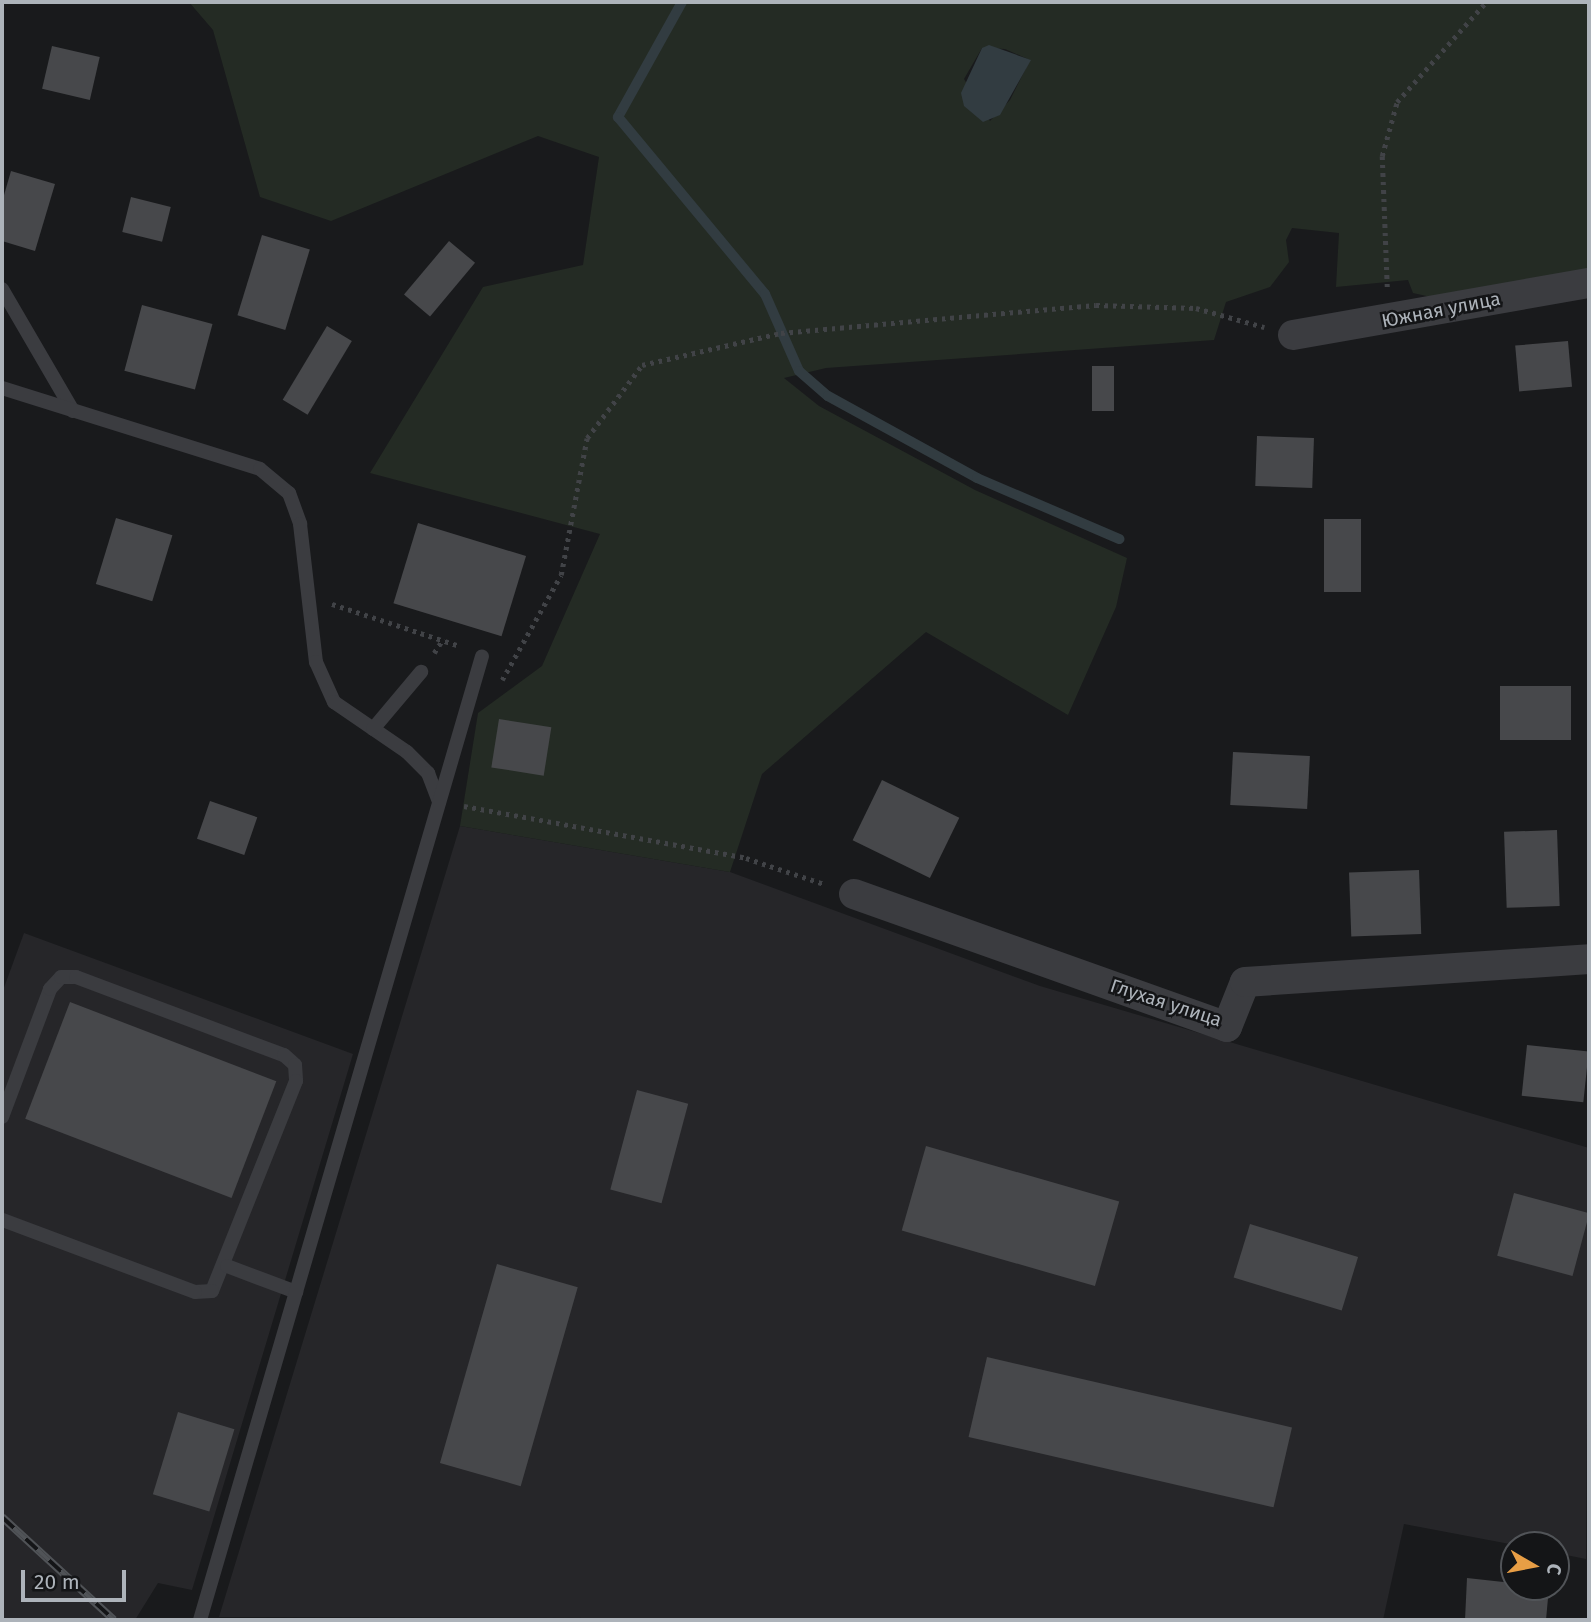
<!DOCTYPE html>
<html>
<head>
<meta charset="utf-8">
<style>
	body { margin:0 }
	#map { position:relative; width:1591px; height:1622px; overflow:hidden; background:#191a1c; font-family:"Fira Sans",sans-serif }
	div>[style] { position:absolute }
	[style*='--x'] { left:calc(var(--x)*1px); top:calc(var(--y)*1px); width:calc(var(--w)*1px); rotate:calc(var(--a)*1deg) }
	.built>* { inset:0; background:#262629 }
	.green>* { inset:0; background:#242b24 }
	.water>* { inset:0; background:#323c41 }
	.stream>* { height:10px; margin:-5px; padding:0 5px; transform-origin:5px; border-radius:5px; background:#323c41 }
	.building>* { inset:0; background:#47484b; transform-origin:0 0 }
	.path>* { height:4.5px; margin-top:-2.25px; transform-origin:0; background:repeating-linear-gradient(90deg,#414347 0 3.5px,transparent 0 8.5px) }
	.service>* { height:14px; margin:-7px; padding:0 7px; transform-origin:7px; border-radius:7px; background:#3b3c40 }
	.minor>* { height:30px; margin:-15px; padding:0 15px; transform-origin:15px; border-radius:15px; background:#3b3c40 }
	.rail>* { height:8px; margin-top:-4px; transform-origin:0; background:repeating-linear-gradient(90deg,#141517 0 16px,#505357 0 32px); box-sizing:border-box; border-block:2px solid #505357 }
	span { translate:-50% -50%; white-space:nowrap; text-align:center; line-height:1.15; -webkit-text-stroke:5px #141517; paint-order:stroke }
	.street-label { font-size:19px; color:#adb3ba }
	.frame { position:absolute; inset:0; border:4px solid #adb3ba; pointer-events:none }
	.north { position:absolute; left:1500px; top:1531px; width:70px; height:70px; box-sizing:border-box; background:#141517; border:2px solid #515458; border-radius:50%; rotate:100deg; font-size:19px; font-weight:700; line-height:28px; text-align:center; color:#adb3ba }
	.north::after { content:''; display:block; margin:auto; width:24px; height:32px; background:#e89e45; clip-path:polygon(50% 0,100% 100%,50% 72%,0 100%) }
	.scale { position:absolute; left:21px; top:1570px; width:105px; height:32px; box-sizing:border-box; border:4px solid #adb3ba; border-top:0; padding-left:9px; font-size:21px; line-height:24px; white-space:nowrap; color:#adb3ba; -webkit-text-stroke:5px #141517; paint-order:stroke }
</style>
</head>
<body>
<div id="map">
	<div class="built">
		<div style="clip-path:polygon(460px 826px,730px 872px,1040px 986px,1589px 1148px,1586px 1559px,1556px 1553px,1556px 1545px,1515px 1545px,1404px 1524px,1383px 1620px,219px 1617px)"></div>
		<div style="clip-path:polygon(24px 933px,353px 1054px,192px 1590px,158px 1583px,135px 1620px,2px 1620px,2px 993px)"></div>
	</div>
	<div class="green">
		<div style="clip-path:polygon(evenodd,189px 2px,1589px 2px,1589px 276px,1431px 297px,1413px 293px,1408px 280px,1336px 287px,1339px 233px,1292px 228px,1286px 240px,1289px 262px,1270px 287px,1226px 302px,1214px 340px,826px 368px,784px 378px,819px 406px,975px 490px,1127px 558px,1116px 607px,1068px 715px,926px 632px,762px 774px,730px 872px,460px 826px,478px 713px,542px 666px,600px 534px,370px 473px,483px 287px,583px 265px,599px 157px,538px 136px,331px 221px,260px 197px,213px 30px,189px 2px,982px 48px,1005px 49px,1030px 60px,1010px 100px,990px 121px,964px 79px,982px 48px)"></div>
	</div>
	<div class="water">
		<div style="clip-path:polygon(989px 45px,1031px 60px,1000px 115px,983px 122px,964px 106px,961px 93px,982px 48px)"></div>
	</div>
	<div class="stream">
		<div style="--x:682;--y:2;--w:132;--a:119.1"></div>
		<div style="--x:618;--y:117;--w:230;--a:50.3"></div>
		<div style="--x:765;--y:294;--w:84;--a:66.2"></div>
		<div style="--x:799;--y:371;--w:38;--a:41"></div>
		<div style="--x:828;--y:396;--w:170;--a:28.8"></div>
		<div style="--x:977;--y:478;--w:155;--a:23.2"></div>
	</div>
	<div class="building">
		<div style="left:52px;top:46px;width:49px;height:44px;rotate:13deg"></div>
		<div style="clip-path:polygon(11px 171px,55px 184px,35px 251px,2px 241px,2px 202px)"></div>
		<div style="left:131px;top:197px;width:41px;height:36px;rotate:14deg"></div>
		<div style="left:262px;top:235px;width:50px;height:84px;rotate:17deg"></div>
		<div style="left:449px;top:241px;width:34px;height:70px;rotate:40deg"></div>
		<div style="left:142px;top:305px;width:73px;height:68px;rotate:15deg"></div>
		<div style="left:327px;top:326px;width:29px;height:86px;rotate:31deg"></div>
		<div style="left:1568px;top:341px;width:46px;height:53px;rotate:85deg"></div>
		<div style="left:1092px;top:366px;width:22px;height:45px"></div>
		<div style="left:1257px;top:436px;width:57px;height:50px;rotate:2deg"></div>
		<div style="left:116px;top:518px;width:59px;height:69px;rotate:17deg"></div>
		<div style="left:1324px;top:519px;width:37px;height:73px"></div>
		<div style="left:418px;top:523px;width:113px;height:84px;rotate:17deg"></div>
		<div style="left:1500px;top:686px;width:71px;height:54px"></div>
		<div style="left:499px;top:719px;width:53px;height:49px;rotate:9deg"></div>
		<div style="left:1233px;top:752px;width:77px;height:53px;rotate:3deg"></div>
		<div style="left:882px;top:780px;width:86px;height:67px;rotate:26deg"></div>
		<div style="left:210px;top:801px;width:50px;height:40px;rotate:19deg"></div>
		<div style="left:1557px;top:830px;width:76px;height:53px;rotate:88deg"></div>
		<div style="left:1419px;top:870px;width:64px;height:70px;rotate:88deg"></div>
		<div style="left:70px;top:1002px;width:221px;height:125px;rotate:21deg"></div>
		<div style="left:1527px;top:1045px;width:62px;height:51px;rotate:6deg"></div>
		<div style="left:637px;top:1090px;width:53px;height:103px;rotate:15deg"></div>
		<div style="left:926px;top:1146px;width:201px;height:88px;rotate:16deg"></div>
		<div style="left:1514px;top:1193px;width:78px;height:65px;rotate:15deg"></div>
		<div style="left:1250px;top:1224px;width:113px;height:56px;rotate:17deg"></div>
		<div style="left:497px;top:1264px;width:84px;height:207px;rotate:16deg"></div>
		<div style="left:987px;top:1357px;width:313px;height:82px;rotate:13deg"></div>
		<div style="left:178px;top:1412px;width:59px;height:86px;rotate:17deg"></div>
		<div style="clip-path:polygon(1467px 1578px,1549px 1587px,1546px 1620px,1465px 1620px)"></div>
	</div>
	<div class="path">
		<div style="--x:1387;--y:287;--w:131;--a:-92.2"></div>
		<div style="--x:1382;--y:156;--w:56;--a:-74.5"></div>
		<div style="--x:1397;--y:102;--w:134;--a:-48.3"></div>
		<div style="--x:332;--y:604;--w:135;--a:18.2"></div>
		<div style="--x:434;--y:653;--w:17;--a:-57"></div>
		<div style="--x:502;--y:680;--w:120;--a:-60.7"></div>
		<div style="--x:561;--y:575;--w:139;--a:-79.3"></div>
		<div style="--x:587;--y:438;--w:91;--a:-53"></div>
		<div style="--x:642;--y:365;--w:143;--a:-13"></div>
		<div style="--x:781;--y:333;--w:316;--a:-5.1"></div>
		<div style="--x:1096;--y:305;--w:100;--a:1.7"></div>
		<div style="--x:1196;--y:308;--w:71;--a:15.6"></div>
		<div style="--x:464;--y:806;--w:287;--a:10.4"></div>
		<div style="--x:746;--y:858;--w:82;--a:18.4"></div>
	</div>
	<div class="service">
		<div style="--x:2;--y:289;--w:141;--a:59.8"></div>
		<div style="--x:2;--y:388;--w:270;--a:17.4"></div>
		<div style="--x:260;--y:469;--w:38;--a:40"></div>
		<div style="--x:289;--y:493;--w:33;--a:70"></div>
		<div style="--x:300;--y:524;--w:139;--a:83.4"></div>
		<div style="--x:316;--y:662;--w:44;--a:65.8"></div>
		<div style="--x:334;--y:702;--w:88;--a:34.4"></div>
		<div style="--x:407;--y:752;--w:30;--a:45"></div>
		<div style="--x:428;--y:773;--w:31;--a:69"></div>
		<div style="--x:373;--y:729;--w:75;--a:-49.9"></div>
		<div style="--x:2;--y:1117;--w:137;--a:-69.4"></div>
		<div style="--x:50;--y:989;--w:16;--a:-47"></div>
		<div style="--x:61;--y:977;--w:15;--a:0"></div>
		<div style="--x:76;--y:977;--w:222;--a:20.6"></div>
		<div style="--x:284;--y:1055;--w:15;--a:42"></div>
		<div style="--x:295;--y:1065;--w:16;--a:86"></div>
		<div style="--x:296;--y:1081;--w:226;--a:111.8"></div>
		<div style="--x:212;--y:1291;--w:17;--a:177"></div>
		<div style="--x:195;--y:1292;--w:206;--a:-159.5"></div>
		<div style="--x:227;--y:1266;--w:74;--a:20.6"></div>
		<div style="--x:200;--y:1620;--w:1004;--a:-73.69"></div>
	</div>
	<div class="minor">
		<div style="--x:1293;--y:335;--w:301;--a:-10"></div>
		<div style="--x:854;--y:894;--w:396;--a:19.6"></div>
		<div style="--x:1227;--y:1027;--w:48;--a:-68.2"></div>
		<div style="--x:1245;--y:982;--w:345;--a:-3.8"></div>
	</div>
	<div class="rail">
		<div style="--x:2;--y:1517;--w:152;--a:42.6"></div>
	</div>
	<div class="street-label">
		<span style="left:1441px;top:310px;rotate:-11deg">Южная улица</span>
		<span style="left:1166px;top:1003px;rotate:18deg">Глухая улица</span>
	</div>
	<div class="frame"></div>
	<div class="north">С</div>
	<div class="scale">20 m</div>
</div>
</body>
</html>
